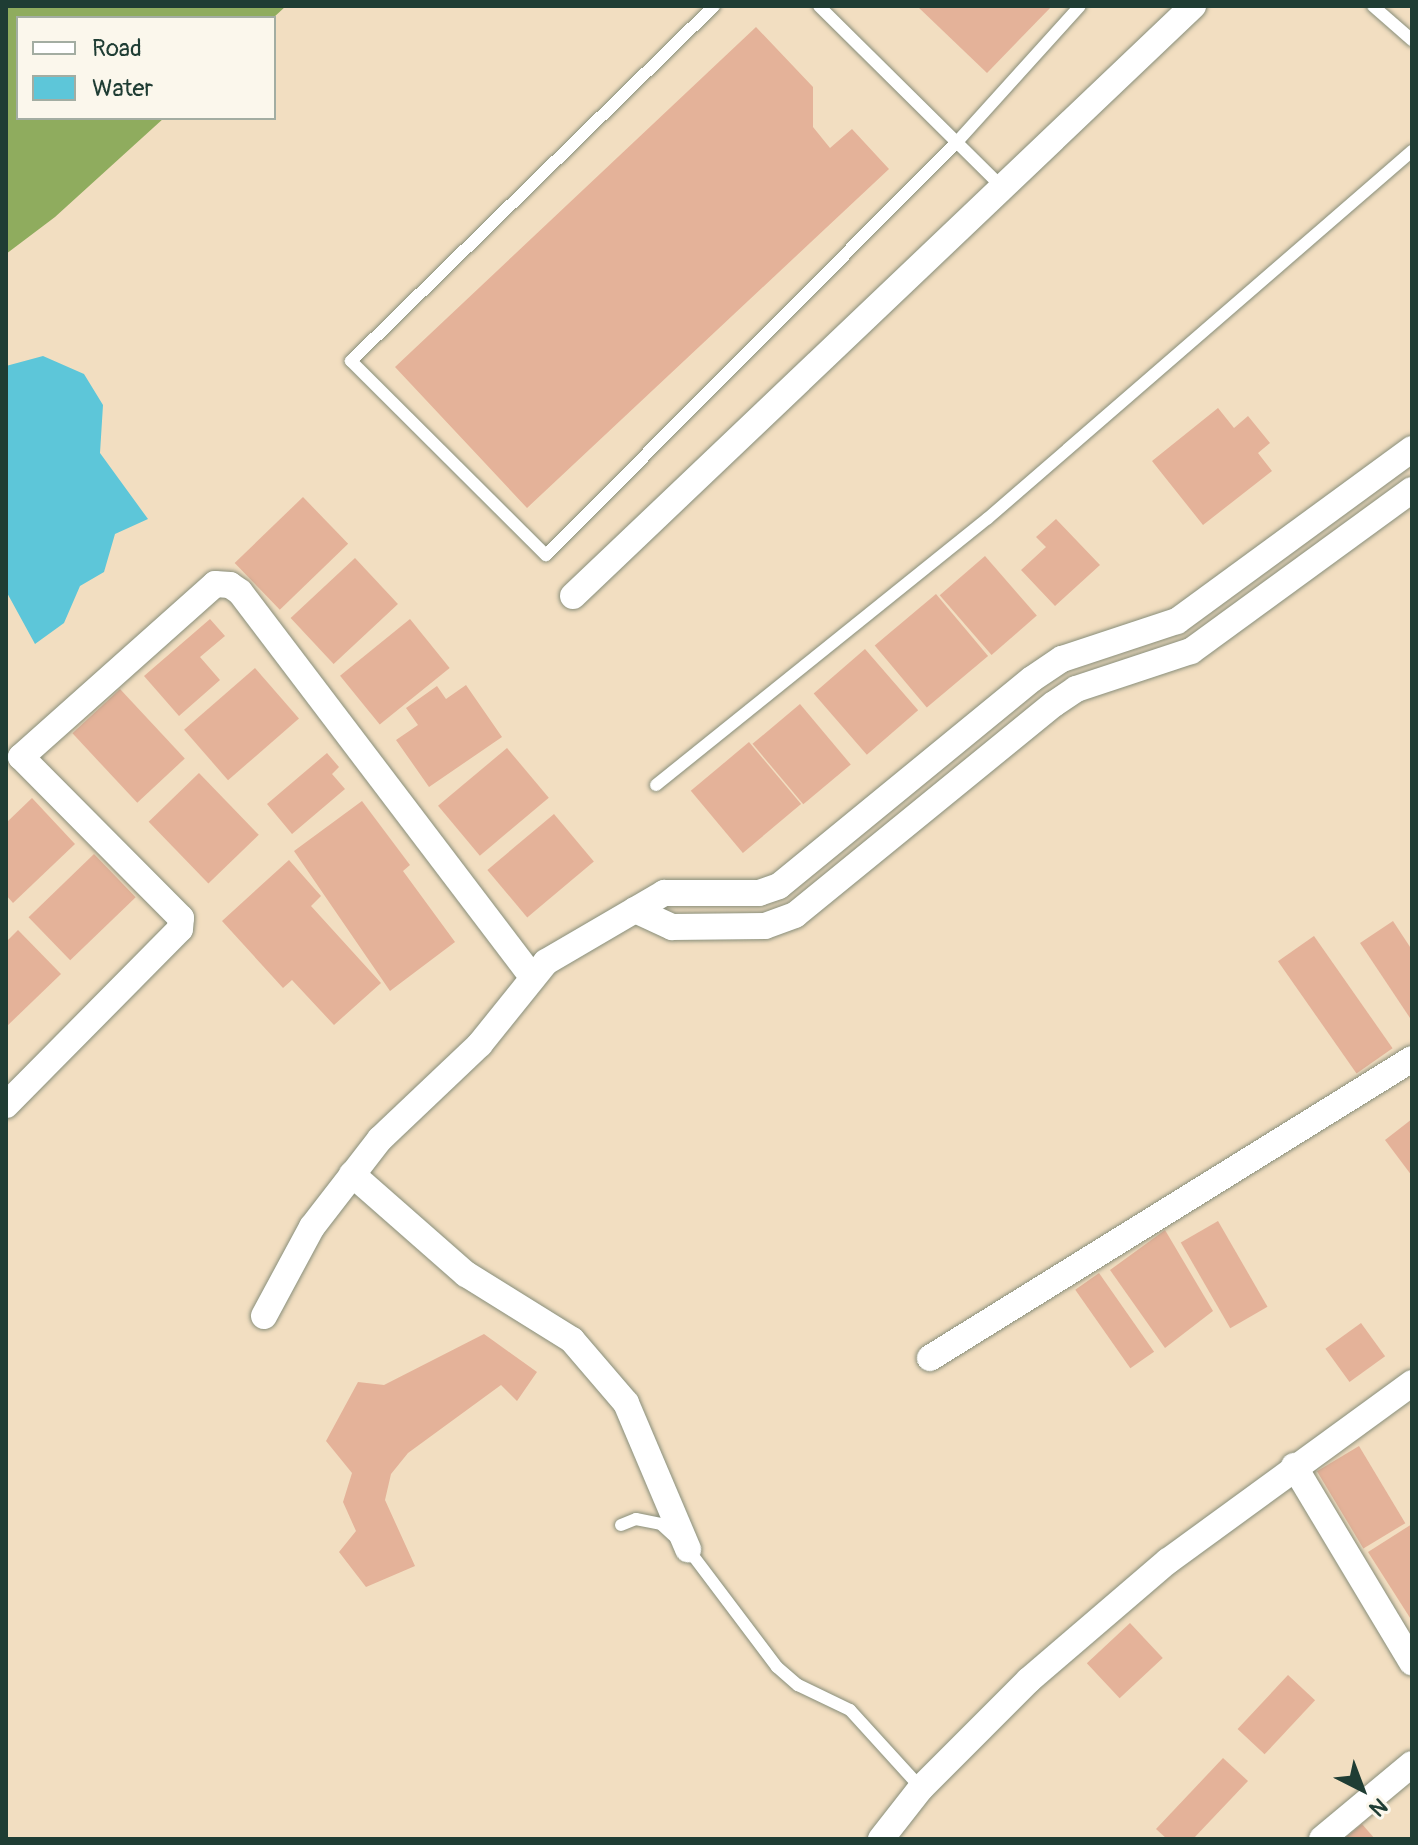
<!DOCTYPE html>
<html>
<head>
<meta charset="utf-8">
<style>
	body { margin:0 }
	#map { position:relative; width:1418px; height:1845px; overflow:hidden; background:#f2dec1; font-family:Pangolin,sans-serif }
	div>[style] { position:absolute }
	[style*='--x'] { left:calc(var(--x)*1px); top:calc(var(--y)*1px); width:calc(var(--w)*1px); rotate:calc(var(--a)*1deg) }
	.forest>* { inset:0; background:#8fac5e }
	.water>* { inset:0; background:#5dc6d9 }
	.building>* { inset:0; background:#e4b299; transform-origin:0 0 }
	.roads { filter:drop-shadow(0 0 2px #888e7a) drop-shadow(0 0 2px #888e7a) }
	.service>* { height:12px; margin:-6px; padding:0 6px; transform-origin:6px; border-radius:6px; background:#fff }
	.minor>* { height:26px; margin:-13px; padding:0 13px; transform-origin:13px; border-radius:13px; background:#fff }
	span { translate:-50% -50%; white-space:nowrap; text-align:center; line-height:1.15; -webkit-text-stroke:6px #fbf7ec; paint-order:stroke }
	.frame { position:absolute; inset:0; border:8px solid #1f3d34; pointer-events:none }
	.legend { position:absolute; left:16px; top:16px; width:260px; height:104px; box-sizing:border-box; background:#fbf7ec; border:2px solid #a3ada2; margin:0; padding:10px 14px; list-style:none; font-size:24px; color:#1f3d34 }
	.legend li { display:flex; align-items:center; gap:16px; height:40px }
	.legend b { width:40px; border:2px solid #a3ada2 }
	.north { position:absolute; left:1322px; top:1749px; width:80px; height:80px; -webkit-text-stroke:6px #fbf7ec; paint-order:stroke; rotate:138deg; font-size:22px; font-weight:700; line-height:32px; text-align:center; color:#1f3d34 }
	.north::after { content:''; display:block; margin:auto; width:28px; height:36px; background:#1f3d34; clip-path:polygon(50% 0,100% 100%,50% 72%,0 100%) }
</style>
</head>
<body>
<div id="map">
	<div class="forest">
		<div style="clip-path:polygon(6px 6px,286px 6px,273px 18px,18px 18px,18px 118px,164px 118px,55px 217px,6px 254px)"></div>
	</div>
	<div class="water">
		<div style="clip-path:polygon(43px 356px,84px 374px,103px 405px,100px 453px,148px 519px,115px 534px,104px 572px,80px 586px,64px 623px,35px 644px,6px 591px,6px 366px)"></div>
	</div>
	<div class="building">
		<div style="clip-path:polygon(917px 6px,1052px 6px,987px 73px)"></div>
		<div style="clip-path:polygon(756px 27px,813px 87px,813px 127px,830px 148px,852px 129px,889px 169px,527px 508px,395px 367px)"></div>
		<div style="clip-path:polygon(1218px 408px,1234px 428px,1248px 416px,1270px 443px,1258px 453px,1272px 471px,1203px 525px,1152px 461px)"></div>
		<div style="left:303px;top:497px;width:65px;height:95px;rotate:46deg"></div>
		<div style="clip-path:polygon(1056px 519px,1100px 565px,1055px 606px,1021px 570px,1046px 547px,1036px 537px)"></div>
		<div style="left:985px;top:556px;width:79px;height:60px;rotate:49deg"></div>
		<div style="left:355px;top:558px;width:63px;height:88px;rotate:47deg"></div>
		<div style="left:936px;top:594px;width:81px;height:80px;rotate:50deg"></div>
		<div style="clip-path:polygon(210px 619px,225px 636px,200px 657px,220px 680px,179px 716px,144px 676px)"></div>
		<div style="left:410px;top:619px;width:63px;height:90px;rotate:51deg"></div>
		<div style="left:865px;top:649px;width:81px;height:68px;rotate:49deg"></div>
		<div style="left:255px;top:668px;width:67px;height:94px;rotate:49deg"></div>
		<div style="clip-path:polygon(466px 685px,502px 737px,429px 787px,396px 740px,418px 725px,406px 708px,437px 686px,446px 699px)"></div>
		<div style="left:120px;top:689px;width:95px;height:65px;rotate:47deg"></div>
		<div style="left:800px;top:704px;width:79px;height:62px;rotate:50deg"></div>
		<div style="left:749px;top:742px;width:81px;height:76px;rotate:50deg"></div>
		<div style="left:507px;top:748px;width:65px;height:90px;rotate:50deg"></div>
		<div style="clip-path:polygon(327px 753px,339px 767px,332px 774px,345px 789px,292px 834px,267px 804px)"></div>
		<div style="left:199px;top:773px;width:86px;height:70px;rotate:46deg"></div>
		<div style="clip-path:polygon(32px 798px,75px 844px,13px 903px,6px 895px,6px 823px)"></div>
		<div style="clip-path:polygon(362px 801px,410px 865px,403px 871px,455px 942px,390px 991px,294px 851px)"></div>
		<div style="left:554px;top:814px;width:62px;height:87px;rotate:50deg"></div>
		<div style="left:94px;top:854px;width:60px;height:91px;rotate:46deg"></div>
		<div style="clip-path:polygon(289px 860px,321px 896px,311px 906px,381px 983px,334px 1025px,292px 980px,283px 988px,222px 921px)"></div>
		<div style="clip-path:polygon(1393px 921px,1412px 950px,1412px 1021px,1360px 943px)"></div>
		<div style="clip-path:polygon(18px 930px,61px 974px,6px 1027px,6px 942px)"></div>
		<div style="left:1314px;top:936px;width:137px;height:44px;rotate:55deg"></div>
		<div style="clip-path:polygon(1412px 1119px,1412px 1176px,1385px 1140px)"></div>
		<div style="left:1218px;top:1221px;width:99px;height:43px;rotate:60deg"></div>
		<div style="clip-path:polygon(1165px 1230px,1213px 1311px,1165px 1348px,1110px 1270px)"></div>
		<div style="left:1099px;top:1273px;width:96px;height:29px;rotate:55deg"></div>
		<div style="left:1361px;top:1323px;width:41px;height:44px;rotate:54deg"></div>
		<div style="clip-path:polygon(484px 1334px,537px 1372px,517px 1401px,501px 1385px,408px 1453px,391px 1474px,385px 1500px,415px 1566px,366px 1587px,339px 1552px,356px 1531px,343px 1502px,352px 1473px,326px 1441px,358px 1382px,384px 1385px)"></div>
		<div style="left:1359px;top:1446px;width:90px;height:49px;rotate:59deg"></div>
		<div style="clip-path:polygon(1412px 1524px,1412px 1621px,1368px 1552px)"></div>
		<div style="left:1130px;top:1623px;width:48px;height:59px;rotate:47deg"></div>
		<div style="left:1288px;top:1675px;width:37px;height:74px;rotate:43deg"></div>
		<div style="clip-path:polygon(1223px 1758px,1248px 1781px,1193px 1839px,1167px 1839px,1156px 1829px)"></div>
		<div style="clip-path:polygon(1362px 1824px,1375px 1839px,1344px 1839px)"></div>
	</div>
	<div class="roads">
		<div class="service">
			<div style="--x:714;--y:6;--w:508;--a:135.64"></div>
			<div style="--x:351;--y:361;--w:275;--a:44.9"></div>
			<div style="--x:546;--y:555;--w:583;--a:-45.14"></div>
			<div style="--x:957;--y:142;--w:183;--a:-47.9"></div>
			<div style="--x:819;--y:6;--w:257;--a:44.7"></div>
			<div style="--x:1373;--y:6;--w:52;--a:41.1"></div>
			<div style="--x:656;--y:785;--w:425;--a:-38.8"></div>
			<div style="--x:987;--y:519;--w:562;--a:-40.89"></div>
			<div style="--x:621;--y:1525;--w:16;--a:-22"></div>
			<div style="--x:636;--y:1519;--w:25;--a:11"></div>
			<div style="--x:661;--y:1524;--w:37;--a:43"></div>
			<div style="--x:688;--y:1549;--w:148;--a:53"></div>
			<div style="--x:777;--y:1667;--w:28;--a:41"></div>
			<div style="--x:798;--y:1685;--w:58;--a:25.7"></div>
			<div style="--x:850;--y:1710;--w:105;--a:47.7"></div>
		</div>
		<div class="minor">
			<div style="--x:573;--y:596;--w:856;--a:-43.58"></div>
			<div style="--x:635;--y:910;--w:41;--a:24.7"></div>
			<div style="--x:672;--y:927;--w:93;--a:-0.6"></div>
			<div style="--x:765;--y:926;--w:32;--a:-20"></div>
			<div style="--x:795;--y:915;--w:334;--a:-39.2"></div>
			<div style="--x:1054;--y:704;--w:27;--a:-34"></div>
			<div style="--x:1076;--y:689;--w:121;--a:-18.3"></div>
			<div style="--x:1191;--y:651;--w:273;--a:-36.1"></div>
			<div style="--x:6;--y:1105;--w:247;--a:-45.3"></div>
			<div style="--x:180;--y:929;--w:11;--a:-85"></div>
			<div style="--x:181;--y:918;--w:227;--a:-134.8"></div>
			<div style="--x:21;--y:757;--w:260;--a:-41.7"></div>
			<div style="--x:215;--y:584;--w:15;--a:4"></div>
			<div style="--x:230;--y:585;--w:12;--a:35"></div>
			<div style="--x:240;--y:592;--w:481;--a:52.8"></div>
			<div style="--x:352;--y:1174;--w:152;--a:41.3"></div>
			<div style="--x:466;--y:1274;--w:125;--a:31.9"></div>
			<div style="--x:572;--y:1340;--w:83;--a:49.4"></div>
			<div style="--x:626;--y:1403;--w:159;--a:67"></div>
			<div style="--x:264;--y:1316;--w:101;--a:-61.7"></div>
			<div style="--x:312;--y:1227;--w:111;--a:-52.3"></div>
			<div style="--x:380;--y:1139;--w:138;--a:-43.5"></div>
			<div style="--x:480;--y:1044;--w:105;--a:-51.2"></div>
			<div style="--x:546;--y:962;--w:137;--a:-30.3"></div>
			<div style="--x:664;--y:893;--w:95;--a:0"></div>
			<div style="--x:759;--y:893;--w:21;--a:-19"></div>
			<div style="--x:779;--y:886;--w:327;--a:-39.3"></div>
			<div style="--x:1032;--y:679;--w:36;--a:-34"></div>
			<div style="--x:1062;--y:659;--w:121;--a:-18.3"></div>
			<div style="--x:1177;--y:621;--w:291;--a:-36.2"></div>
			<div style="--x:930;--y:1358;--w:567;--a:-31.81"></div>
			<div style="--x:1294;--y:1466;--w:229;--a:59"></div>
			<div style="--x:881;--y:1839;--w:65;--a:-51.9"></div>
			<div style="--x:921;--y:1788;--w:153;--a:-45"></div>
			<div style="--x:1029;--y:1680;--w:183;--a:-40.6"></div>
			<div style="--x:1168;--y:1561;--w:302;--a:-36.1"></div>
			<div style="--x:1322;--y:1839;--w:117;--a:-39.8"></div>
		</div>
	</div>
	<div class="frame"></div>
	<ul class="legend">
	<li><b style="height:10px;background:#fff"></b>Road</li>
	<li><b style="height:22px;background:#5dc6d9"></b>Water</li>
	</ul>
	<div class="north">N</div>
</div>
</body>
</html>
